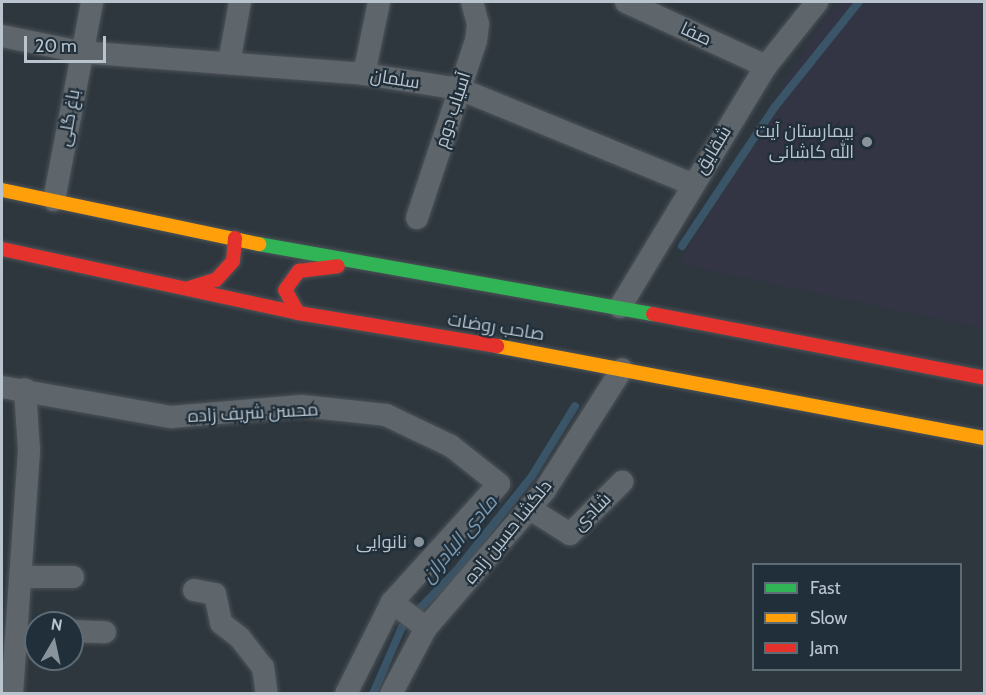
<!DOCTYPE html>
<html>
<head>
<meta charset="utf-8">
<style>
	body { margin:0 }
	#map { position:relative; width:986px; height:695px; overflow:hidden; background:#2e373e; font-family:Cabin,Cairo,sans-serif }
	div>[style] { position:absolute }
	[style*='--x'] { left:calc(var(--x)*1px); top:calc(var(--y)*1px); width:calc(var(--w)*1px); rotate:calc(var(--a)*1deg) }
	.medical>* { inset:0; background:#333444 }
	.stream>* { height:8px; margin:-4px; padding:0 4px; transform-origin:4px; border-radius:4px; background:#3a5468 }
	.roads { filter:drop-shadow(0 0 2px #4d5358) drop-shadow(0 0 2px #4d5358) }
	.street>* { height:22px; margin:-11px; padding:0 11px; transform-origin:11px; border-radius:11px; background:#5f666b }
	.fast>* { height:14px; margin:-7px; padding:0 7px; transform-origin:7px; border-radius:7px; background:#30b455 }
	.slow>* { height:14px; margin:-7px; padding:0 7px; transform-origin:7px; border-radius:7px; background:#ff9f0a }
	.jam>* { height:14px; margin:-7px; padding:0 7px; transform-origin:7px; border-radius:7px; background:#e5322d }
	.dots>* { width:16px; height:16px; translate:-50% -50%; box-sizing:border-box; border:3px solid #202f3a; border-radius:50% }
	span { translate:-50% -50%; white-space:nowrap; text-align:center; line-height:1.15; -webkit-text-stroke:4.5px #202f3a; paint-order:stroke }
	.street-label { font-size:18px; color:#b9c4ce }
	.poi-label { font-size:18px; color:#b9c4ce }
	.right { translate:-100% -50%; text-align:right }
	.water-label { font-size:20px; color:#7999b1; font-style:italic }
	.frame { position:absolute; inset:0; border:3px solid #b9c4ce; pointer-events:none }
	.legend { position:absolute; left:752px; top:563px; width:210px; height:108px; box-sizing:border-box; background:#202f3a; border:2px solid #5d6b75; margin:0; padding:8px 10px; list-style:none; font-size:18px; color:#b9c4ce }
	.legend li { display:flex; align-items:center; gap:12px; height:30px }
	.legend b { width:30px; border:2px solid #5d6b75 }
	.north { position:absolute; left:24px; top:611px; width:60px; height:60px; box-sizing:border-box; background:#202f3a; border:2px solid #5d6b75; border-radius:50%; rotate:9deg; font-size:16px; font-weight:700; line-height:24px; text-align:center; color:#b9c4ce }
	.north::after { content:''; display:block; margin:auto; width:21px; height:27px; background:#88939c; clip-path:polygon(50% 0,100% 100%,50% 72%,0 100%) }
	.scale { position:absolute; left:24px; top:36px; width:82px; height:27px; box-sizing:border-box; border:3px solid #b9c4ce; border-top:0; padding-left:8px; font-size:18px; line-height:21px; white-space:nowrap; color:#b9c4ce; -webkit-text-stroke:4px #202f3a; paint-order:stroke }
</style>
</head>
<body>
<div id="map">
	<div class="medical">
		<div style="clip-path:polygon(842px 2px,984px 2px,984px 329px,679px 264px,822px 20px)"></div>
	</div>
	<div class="stream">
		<div style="--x:682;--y:246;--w:166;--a:-56.3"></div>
		<div style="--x:774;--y:108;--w:136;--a:-51.3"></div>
		<div style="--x:373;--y:694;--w:73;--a:-66.6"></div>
		<div style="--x:402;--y:627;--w:78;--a:-46"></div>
		<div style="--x:456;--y:571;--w:122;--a:-51.3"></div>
		<div style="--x:532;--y:476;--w:82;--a:-58.4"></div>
	</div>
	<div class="roads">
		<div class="street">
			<div style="--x:626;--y:2;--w:154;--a:24.6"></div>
			<div style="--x:2;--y:36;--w:80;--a:11.6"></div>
			<div style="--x:80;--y:52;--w:285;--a:4.4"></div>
			<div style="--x:364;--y:74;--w:97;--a:8.9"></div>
			<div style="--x:460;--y:89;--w:251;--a:22.3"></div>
			<div style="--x:229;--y:63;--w:62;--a:-79.8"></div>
			<div style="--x:364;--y:74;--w:74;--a:-78.2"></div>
			<div style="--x:54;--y:200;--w:202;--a:-79.1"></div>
			<div style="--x:417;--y:218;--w:187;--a:-71.6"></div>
			<div style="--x:476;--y:41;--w:17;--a:-83"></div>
			<div style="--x:478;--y:24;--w:23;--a:-105"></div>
			<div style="--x:620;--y:307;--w:282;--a:-58.8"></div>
			<div style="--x:766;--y:66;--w:82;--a:-51.4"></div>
			<div style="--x:2;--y:387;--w:172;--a:10.1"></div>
			<div style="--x:171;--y:417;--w:131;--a:-4.8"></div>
			<div style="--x:302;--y:406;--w:84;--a:6.1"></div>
			<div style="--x:386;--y:415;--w:72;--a:25.5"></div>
			<div style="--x:451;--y:446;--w:61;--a:38.4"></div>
			<div style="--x:499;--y:484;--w:159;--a:132.2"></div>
			<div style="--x:392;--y:602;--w:103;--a:116.6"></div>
			<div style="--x:530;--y:509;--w:47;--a:32"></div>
			<div style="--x:570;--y:534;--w:74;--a:-45"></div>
			<div style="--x:20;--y:577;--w:53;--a:0"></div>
			<div style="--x:194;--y:590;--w:21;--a:11"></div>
			<div style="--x:215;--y:594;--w:30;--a:78"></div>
			<div style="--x:221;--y:623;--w:24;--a:38"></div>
			<div style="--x:240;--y:638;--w:37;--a:52"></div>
			<div style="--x:263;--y:667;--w:27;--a:82"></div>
			<div style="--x:392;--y:602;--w:43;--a:37.4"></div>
			<div style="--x:72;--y:631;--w:33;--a:2"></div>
			<div style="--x:12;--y:694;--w:245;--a:-86"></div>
			<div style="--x:29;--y:450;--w:61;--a:-93.8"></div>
			<div style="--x:391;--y:694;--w:75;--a:-62.1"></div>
			<div style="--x:426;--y:628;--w:182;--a:-49.2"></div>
			<div style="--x:545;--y:490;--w:143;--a:-57.5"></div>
		</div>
		<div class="fast">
			<div style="--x:259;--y:244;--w:400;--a:10.1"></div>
		</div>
		<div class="slow">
			<div style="--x:2;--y:190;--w:263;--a:11.9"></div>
			<div style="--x:497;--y:346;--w:496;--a:10.7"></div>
		</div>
		<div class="jam">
			<div style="--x:2;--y:249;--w:303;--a:12.2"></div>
			<div style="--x:298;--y:313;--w:202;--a:9.4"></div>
			<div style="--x:189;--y:288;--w:28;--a:-17"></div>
			<div style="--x:216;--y:280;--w:25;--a:-48"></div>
			<div style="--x:233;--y:261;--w:23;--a:-85"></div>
			<div style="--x:298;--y:313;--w:26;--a:-119"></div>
			<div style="--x:285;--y:290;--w:24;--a:-54"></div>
			<div style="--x:299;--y:271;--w:39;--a:-7"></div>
			<div style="--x:653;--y:314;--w:337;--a:10.9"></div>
		</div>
	</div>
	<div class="dots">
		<div style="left:867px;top:142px;background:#88939c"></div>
		<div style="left:419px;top:542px;background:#88939c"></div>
	</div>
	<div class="street-label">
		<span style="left:696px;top:34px;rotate:25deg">صفا</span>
		<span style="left:395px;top:79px;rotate:9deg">سلمان</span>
		<span style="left:453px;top:110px;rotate:-72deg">آسیاب دوم</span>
		<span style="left:69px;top:118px;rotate:-80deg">باغ گلی</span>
		<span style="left:713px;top:150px;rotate:-58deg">شقایق</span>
		<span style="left:496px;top:327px;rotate:9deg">صاحب روضات</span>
		<span style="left:253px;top:413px;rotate:-3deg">محسن شریف زاده</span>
		<span style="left:592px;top:512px;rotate:-45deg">شادی</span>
		<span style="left:508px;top:532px;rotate:-51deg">دلگشا حسین زاده</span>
	</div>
	<div class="poi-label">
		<span class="right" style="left:854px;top:142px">بیمارستان آیت<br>الله کاشانی</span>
		<span class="right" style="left:407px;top:542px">نانوایی</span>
	</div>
	<div class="water-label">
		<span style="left:459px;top:539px;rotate:-50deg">مادی الیادران</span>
	</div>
	<div class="frame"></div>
	<ul class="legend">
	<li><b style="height:8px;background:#30b455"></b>Fast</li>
	<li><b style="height:8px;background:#ff9f0a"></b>Slow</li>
	<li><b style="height:8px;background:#e5322d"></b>Jam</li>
	</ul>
	<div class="north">N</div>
	<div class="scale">20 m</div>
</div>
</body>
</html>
